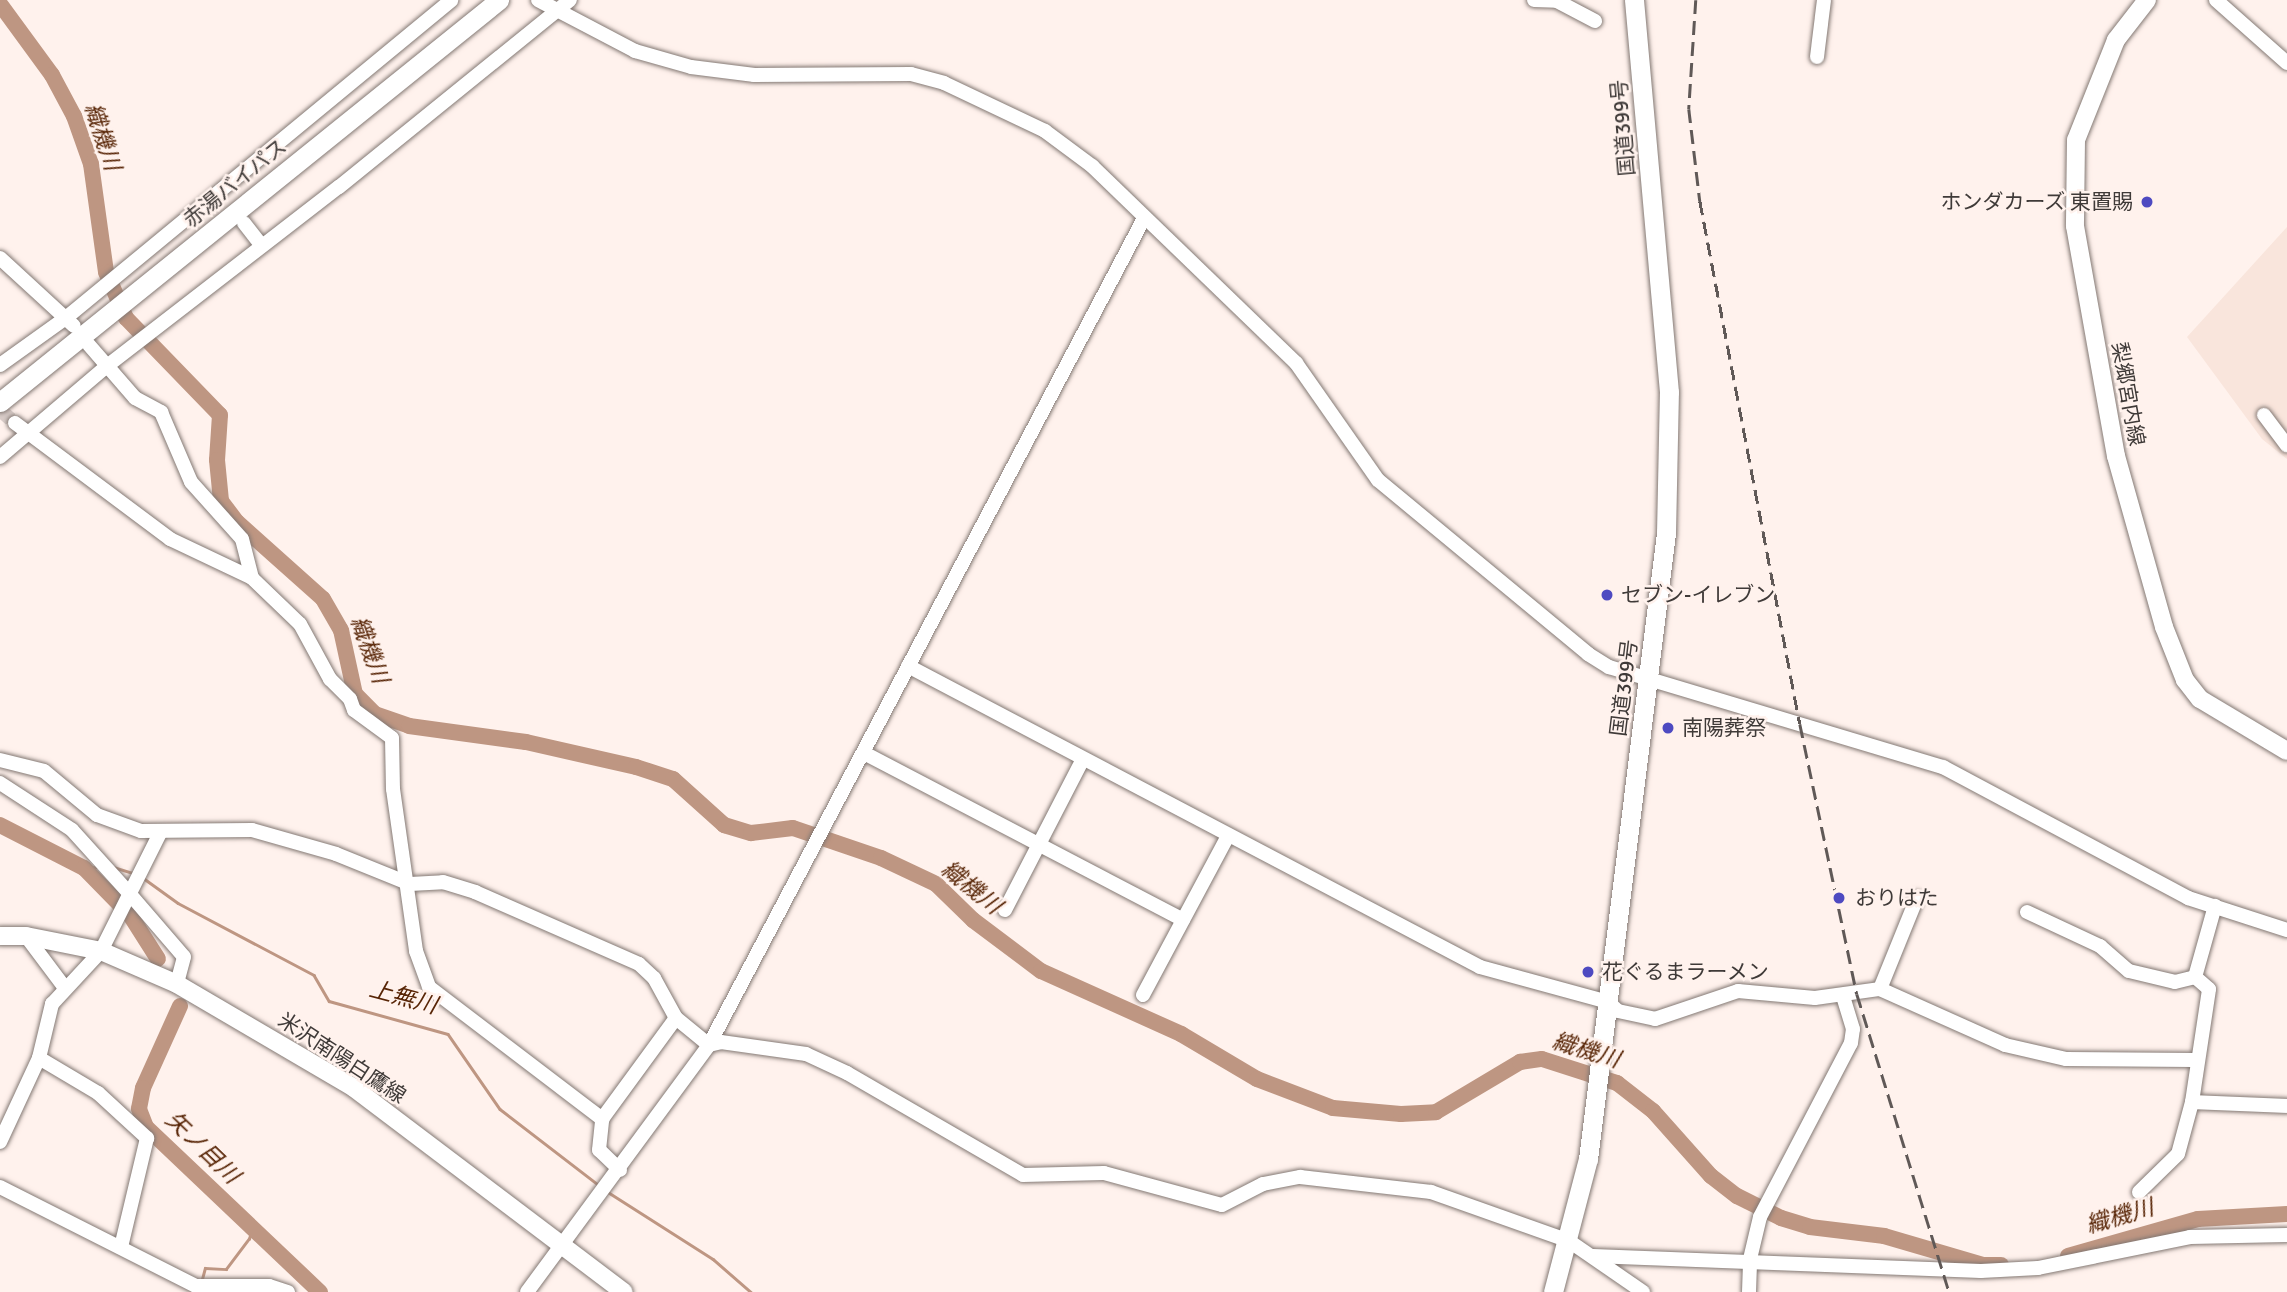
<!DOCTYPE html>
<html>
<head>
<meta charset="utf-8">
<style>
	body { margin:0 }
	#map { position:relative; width:2287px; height:1292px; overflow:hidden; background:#fff2ed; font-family:Signika,"Noto Sans JP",sans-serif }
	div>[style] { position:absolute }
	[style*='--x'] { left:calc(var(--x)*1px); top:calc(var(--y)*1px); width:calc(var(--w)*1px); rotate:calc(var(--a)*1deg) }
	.built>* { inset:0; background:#f9e5dc }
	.stream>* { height:2.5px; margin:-1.25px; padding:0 1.25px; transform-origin:1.25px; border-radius:1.25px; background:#be9682 }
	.river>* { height:16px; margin:-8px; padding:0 8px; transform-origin:8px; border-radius:8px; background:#be9682 }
	.minor-tunnel>* { height:14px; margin-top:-7px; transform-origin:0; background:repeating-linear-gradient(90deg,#d9cdc9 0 14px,transparent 0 21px) }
	.roads { filter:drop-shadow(0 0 2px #837873) drop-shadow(0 0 2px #837873) }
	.minor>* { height:14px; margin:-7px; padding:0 7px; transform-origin:7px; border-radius:7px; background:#fff }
	.major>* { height:18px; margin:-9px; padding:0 9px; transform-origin:9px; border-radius:9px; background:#fff }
	.highway>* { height:19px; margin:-9.5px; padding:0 9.5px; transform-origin:9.5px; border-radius:9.5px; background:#fff }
	.rail>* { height:2.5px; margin-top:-1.25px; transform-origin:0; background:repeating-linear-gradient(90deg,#605957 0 14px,transparent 0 21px) }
	.dots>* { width:19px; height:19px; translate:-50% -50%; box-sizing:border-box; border:4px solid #fff2ed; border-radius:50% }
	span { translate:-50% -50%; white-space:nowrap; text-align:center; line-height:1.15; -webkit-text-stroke:5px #fff2ed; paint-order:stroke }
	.street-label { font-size:21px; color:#3f3a38 }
	.poi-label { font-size:21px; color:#3f3a38 }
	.right { translate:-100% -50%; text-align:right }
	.left { translate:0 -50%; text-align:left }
	.water-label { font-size:23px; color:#582506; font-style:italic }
</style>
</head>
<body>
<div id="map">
	<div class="built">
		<div style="clip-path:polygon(2287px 227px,2287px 459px,2262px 439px,2187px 337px)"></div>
	</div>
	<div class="stream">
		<div style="--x:110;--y:866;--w:24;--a:17"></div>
		<div style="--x:84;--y:868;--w:13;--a:-4"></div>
		<div style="--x:142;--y:877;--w:44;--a:35.8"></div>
		<div style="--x:178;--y:903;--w:154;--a:27.9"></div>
		<div style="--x:314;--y:975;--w:30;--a:60"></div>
		<div style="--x:329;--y:1001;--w:123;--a:15.5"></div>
		<div style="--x:448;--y:1034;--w:91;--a:55.3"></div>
		<div style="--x:500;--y:1109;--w:126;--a:37.6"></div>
		<div style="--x:608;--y:1192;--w:125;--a:32.5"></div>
		<div style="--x:713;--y:1259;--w:50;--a:41"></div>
		<div style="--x:202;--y:1279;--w:11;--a:-75"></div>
		<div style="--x:205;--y:1268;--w:21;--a:3"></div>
		<div style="--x:226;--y:1269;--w:38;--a:-53"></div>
		<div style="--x:249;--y:1239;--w:16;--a:-75"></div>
	</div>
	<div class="river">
		<div style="--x:0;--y:4;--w:88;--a:53.8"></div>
		<div style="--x:52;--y:75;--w:47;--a:61.8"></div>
		<div style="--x:74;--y:116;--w:51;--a:70.5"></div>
		<div style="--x:91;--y:164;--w:109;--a:82.1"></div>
		<div style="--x:106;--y:272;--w:50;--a:66.5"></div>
		<div style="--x:126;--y:318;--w:135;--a:45.9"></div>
		<div style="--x:220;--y:415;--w:45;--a:93.8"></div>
		<div style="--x:217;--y:460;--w:41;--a:84.4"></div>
		<div style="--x:221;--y:501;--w:26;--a:53"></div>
		<div style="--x:237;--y:522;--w:115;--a:41.8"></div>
		<div style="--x:323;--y:599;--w:36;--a:60"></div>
		<div style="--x:341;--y:630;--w:66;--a:77.7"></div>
		<div style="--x:355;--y:694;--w:28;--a:45"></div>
		<div style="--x:375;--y:714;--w:36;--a:19"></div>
		<div style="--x:409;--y:726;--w:118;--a:7.8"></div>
		<div style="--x:526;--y:742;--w:113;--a:12.8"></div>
		<div style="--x:636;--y:767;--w:39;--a:18"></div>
		<div style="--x:673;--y:779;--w:69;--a:42"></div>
		<div style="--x:724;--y:825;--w:28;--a:17"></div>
		<div style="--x:751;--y:833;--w:42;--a:-6.8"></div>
		<div style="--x:793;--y:828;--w:93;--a:18.8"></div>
		<div style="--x:881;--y:858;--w:61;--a:25.3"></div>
		<div style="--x:936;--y:884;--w:52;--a:44.2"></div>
		<div style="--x:973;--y:920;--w:85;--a:36.9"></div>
		<div style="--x:1041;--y:971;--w:154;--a:24.2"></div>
		<div style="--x:1181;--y:1034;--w:88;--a:30.6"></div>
		<div style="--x:1257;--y:1079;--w:81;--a:20.9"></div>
		<div style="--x:1333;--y:1108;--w:68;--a:5"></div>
		<div style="--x:1401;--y:1114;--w:35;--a:-3"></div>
		<div style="--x:1436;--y:1112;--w:98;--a:-30.8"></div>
		<div style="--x:1520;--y:1062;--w:22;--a:-8"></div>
		<div style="--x:1542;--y:1059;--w:79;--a:17.7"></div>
		<div style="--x:1617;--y:1083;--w:46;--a:37.9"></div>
		<div style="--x:1653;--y:1111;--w:87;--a:48.3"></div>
		<div style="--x:1711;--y:1176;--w:33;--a:38"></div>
		<div style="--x:1737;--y:1196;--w:49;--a:26.6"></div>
		<div style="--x:1781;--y:1218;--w:30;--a:17"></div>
		<div style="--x:1810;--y:1227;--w:75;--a:6.9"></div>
		<div style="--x:1884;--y:1236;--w:103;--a:16.3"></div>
		<div style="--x:1983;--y:1265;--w:18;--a:0"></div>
		<div style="--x:0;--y:825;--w:94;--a:27.1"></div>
		<div style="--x:84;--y:868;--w:66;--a:45.6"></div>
		<div style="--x:130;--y:915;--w:52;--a:57.5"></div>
		<div style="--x:180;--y:1006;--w:90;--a:114.3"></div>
		<div style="--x:143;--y:1088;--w:21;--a:101"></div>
		<div style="--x:139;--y:1109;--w:19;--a:69"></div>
		<div style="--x:146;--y:1127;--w:240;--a:43.5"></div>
		<div style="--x:2068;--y:1256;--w:135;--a:-15.9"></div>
		<div style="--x:2198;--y:1219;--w:89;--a:-3.2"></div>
	</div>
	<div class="minor-tunnel">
		<div style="--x:0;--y:410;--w:20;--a:41"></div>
	</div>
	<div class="roads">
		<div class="minor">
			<div style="--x:538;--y:0;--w:110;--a:27.7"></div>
			<div style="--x:635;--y:51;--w:58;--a:15.9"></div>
			<div style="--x:691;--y:67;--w:64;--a:7.2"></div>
			<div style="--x:754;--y:75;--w:157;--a:-0.4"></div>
			<div style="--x:911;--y:74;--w:34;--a:15"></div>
			<div style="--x:944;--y:83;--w:112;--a:25.4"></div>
			<div style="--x:1045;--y:131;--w:59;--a:36.7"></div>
			<div style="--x:1092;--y:166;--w:284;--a:44"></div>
			<div style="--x:1296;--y:363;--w:143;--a:55"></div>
			<div style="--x:1378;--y:480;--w:273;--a:39.6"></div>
			<div style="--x:1588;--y:654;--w:25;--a:32"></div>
			<div style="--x:1609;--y:667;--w:349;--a:16.7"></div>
			<div style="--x:1943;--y:767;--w:278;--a:28.1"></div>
			<div style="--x:2188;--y:898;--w:104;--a:17.9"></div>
			<div style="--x:1534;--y:0;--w:23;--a:2"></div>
			<div style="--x:1557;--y:1;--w:43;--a:27.8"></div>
			<div style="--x:2216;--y:0;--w:95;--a:41.6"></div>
			<div style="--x:1817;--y:57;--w:57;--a:-83"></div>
			<div style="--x:244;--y:223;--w:28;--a:52"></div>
			<div style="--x:0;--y:258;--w:100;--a:42.6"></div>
			<div style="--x:89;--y:345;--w:70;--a:49"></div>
			<div style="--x:135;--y:398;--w:30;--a:28"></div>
			<div style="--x:161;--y:412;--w:76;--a:66.8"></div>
			<div style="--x:191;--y:482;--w:76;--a:48.2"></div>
			<div style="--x:242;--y:539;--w:40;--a:75.6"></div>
			<div style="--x:0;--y:365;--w:82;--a:-35.6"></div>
			<div style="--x:67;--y:317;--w:498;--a:-39.5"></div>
			<div style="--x:2264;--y:415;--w:38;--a:53"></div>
			<div style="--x:15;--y:423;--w:194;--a:36.8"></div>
			<div style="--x:170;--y:539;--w:91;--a:25.4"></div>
			<div style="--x:252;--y:578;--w:66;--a:43.8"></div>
			<div style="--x:300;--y:624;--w:63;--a:61.4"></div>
			<div style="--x:330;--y:679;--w:28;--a:45"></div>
			<div style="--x:350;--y:699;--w:12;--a:70"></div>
			<div style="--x:354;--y:710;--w:47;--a:36.4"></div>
			<div style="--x:392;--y:738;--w:51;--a:88.9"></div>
			<div style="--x:393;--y:789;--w:164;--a:81.9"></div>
			<div style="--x:416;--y:951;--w:38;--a:70"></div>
			<div style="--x:429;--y:987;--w:218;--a:37.3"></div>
			<div style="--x:0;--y:457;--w:140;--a:-40.4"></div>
			<div style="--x:107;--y:366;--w:293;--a:-37.7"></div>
			<div style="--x:339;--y:187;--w:297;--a:-39"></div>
			<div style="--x:908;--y:666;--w:646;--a:27.75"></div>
			<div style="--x:1480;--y:967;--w:133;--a:15.3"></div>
			<div style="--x:1608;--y:1002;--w:13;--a:42"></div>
			<div style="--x:1618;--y:1011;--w:38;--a:12"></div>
			<div style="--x:1655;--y:1019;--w:88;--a:-18.6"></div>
			<div style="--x:1738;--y:991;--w:77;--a:5.2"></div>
			<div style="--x:1815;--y:998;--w:66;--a:-7.9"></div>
			<div style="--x:1880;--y:989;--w:137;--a:24.1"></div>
			<div style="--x:2005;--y:1045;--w:63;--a:12.9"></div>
			<div style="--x:2066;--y:1059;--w:128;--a:0.4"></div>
			<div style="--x:864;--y:753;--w:360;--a:27.6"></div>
			<div style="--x:0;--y:760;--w:45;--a:14"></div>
			<div style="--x:44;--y:771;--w:69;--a:39.7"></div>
			<div style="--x:97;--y:815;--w:47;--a:20"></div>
			<div style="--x:141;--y:831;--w:111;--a:-0.5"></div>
			<div style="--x:252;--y:830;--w:87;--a:15.9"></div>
			<div style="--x:336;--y:854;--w:80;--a:22.1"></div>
			<div style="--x:410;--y:884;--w:33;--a:-3"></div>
			<div style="--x:443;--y:882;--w:34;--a:17"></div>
			<div style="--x:475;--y:892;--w:179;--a:23.7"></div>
			<div style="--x:639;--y:964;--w:21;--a:43"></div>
			<div style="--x:654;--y:978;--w:46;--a:61.2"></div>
			<div style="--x:676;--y:1018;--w:43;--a:39.3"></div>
			<div style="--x:709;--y:1045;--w:12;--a:-14"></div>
			<div style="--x:721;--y:1042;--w:86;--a:8"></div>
			<div style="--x:806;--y:1054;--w:45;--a:24.9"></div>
			<div style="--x:847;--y:1073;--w:203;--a:30.1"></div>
			<div style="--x:1023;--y:1175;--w:81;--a:-1.4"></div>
			<div style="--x:1104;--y:1173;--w:122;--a:15.2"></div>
			<div style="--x:1222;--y:1205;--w:46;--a:-27.1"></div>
			<div style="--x:1263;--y:1184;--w:38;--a:-11"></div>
			<div style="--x:1300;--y:1177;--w:132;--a:6.5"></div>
			<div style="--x:1431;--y:1192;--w:146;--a:19.5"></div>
			<div style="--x:1569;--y:1241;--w:90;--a:34.6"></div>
			<div style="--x:0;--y:783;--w:86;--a:33.1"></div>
			<div style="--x:72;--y:830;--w:85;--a:47.9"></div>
			<div style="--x:129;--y:893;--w:84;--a:49.3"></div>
			<div style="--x:184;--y:957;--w:28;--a:105"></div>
			<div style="--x:1005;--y:910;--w:170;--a:-62.7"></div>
			<div style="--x:2027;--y:912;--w:81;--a:25"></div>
			<div style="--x:2100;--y:946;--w:38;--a:41"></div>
			<div style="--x:2129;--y:971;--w:47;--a:13.4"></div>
			<div style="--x:2175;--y:982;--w:21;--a:-14"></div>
			<div style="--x:26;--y:936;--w:65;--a:53.1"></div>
			<div style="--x:1880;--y:989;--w:98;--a:-67.9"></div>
			<div style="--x:1143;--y:995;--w:180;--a:-61.9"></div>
			<div style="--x:39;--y:1058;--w:69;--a:30.7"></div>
			<div style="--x:98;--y:1093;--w:67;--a:42.6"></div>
			<div style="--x:147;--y:1138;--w:112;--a:103.4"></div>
			<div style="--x:2192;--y:1102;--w:95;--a:2.4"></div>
			<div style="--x:0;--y:1142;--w:93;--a:-65.1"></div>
			<div style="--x:39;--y:1058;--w:56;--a:-76.5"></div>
			<div style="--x:52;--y:1004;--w:72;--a:-47.2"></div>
			<div style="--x:101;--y:951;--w:134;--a:-63.4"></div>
			<div style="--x:620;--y:1170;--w:29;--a:-136"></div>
			<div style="--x:599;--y:1150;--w:31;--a:-84"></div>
			<div style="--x:602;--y:1119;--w:125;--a:-53.8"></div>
			<div style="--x:0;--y:1187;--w:220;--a:26.8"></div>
			<div style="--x:196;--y:1286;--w:73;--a:0"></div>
			<div style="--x:269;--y:1286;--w:20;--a:18"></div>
			<div style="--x:2139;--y:1192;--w:54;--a:-44.3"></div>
			<div style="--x:2178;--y:1154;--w:54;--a:-74.9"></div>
			<div style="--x:2192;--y:1102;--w:114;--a:-81.4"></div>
			<div style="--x:2209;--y:989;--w:18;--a:-139"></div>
			<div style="--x:2195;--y:977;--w:74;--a:-74.3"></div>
			<div style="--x:1593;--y:1256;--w:388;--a:2.2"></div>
			<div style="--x:1981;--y:1271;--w:57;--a:-3"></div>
			<div style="--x:2038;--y:1268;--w:155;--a:-11.5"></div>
			<div style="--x:2190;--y:1237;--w:97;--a:-1.2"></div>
			<div style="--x:527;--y:1292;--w:307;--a:-53.6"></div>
			<div style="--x:709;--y:1045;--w:932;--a:-62.25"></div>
			<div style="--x:1749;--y:1292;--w:33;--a:-88"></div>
			<div style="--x:1750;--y:1259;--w:43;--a:-76.6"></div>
			<div style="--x:1760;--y:1217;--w:196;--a:-62.4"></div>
			<div style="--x:1851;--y:1043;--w:14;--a:-82"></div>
			<div style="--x:1853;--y:1029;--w:34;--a:-107"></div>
		</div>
		<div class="major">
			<div style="--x:2147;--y:0;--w:51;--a:127.8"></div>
			<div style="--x:2116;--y:40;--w:108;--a:111.8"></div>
			<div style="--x:2076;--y:140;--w:86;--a:90.7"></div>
			<div style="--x:2075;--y:226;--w:234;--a:79.9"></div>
			<div style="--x:2116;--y:456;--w:178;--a:74.3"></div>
			<div style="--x:2164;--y:627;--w:57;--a:68.4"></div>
			<div style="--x:2185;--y:680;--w:24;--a:52"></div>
			<div style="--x:2200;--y:699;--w:101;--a:30.9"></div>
			<div style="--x:0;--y:936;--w:26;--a:0"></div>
			<div style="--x:26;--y:936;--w:76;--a:11.3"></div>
			<div style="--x:101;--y:951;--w:83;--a:23.5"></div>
			<div style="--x:177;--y:984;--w:205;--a:30.4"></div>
			<div style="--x:354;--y:1088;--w:338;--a:37.1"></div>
		</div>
		<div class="highway">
			<div style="--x:0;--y:402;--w:641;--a:-38.86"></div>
			<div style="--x:1553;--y:1292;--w:138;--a:-75.3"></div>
			<div style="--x:1588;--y:1159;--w:631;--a:-82.9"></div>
			<div style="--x:1666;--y:533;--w:141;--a:-88.8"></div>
			<div style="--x:1669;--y:392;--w:394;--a:-95.1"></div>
		</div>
	</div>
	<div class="rail">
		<div style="--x:1696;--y:0;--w:109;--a:93.7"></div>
		<div style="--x:1689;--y:109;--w:93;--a:83.2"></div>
		<div style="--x:1700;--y:201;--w:532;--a:79.18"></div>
		<div style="--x:1800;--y:724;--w:276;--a:78.1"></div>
		<div style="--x:1857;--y:994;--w:312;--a:72.8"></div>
	</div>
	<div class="dots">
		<div style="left:2147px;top:202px;background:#4e4ac1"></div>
		<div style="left:1607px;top:595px;background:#4e4ac1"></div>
		<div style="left:1668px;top:728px;background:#4e4ac1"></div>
		<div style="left:1839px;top:898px;background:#4e4ac1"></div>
		<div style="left:1588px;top:972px;background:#4e4ac1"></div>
	</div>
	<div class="street-label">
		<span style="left:1623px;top:128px;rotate:-95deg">国道399号</span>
		<span style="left:235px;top:183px;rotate:-39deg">赤湯バイパス</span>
		<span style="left:2128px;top:394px;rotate:80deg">梨郷宮内線</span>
		<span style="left:1624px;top:688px;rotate:-83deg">国道399号</span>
		<span style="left:342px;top:1058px;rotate:33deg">米沢南陽白鷹線</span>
	</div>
	<div class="poi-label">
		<span class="right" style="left:2133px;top:202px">ホンダカーズ 東置賜</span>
		<span class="left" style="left:1621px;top:595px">セブン-イレブン</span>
		<span class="left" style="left:1682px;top:728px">南陽葬祭</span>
		<span class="left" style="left:1855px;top:898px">おりはた</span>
		<span class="left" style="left:1602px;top:972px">花ぐるまラーメン</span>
	</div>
	<div class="water-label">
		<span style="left:102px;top:137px;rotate:72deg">織機川</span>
		<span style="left:369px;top:650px;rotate:70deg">織機川</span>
		<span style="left:971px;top:888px;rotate:39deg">織機川</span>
		<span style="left:403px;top:998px;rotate:15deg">上無川</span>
		<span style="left:1586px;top:1051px;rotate:17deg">織機川</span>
		<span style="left:202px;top:1148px;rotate:44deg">矢ノ目川</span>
		<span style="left:2120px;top:1217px;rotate:-16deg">織機川</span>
	</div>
</div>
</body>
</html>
